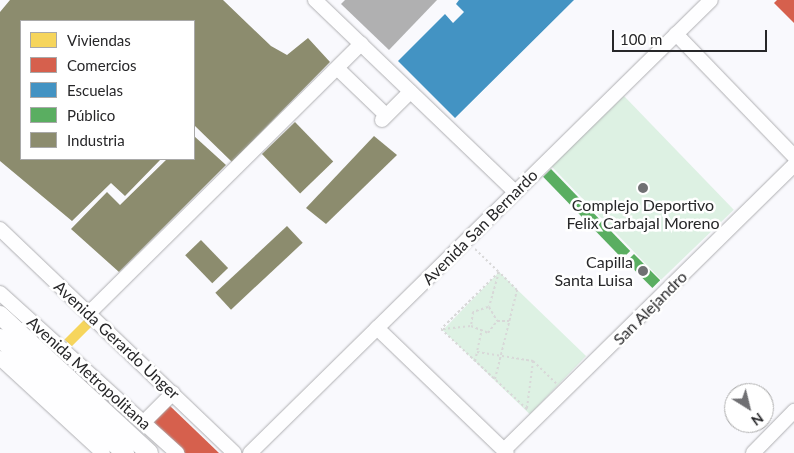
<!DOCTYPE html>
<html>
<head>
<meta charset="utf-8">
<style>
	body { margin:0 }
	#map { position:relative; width:794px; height:453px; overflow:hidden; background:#f9f9fd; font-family:Lato,sans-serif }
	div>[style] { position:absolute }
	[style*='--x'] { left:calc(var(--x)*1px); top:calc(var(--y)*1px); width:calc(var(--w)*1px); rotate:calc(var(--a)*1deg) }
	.green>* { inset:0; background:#ddf1e3; transform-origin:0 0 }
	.homes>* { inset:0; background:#f6d55c; transform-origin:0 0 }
	.shops>* { inset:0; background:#d6604d }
	.schools>* { inset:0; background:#4393c3 }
	.public>* { inset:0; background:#5aae61; transform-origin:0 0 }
	.industry>* { inset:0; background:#8c8c6e; transform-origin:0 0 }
	.building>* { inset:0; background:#b0b0b1 }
	.path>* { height:2px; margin-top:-1px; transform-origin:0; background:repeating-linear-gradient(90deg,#d8d8d8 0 2.5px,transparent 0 5px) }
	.roads { filter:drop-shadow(0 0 1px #afafb2) drop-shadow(0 0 1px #afafb2) }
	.minor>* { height:14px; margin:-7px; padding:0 7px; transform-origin:7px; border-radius:7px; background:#fefeff }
	.major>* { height:18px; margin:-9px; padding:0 9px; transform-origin:9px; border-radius:9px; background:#fefeff }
	.dots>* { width:14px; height:14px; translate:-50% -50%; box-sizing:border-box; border:2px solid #fff; border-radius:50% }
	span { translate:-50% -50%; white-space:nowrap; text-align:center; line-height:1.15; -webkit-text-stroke:5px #fff; paint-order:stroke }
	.poi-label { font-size:16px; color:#272729 }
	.right { translate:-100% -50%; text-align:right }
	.street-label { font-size:16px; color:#272729 }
	.legend { position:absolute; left:20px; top:20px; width:175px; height:140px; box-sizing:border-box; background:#fff; border:1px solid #a9a9a9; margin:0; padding:6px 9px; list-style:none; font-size:15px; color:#272729 }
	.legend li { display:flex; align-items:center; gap:10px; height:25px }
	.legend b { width:25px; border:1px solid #a9a9a9 }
	.north { position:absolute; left:724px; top:383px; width:50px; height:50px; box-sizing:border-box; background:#fff; border:1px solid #a9a9a9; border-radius:50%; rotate:144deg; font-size:14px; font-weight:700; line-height:20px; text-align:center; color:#272729 }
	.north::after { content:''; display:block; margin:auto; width:18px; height:22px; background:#707073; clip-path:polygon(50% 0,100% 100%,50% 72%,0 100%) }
	.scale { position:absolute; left:612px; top:30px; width:155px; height:22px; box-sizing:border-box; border:2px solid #272729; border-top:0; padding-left:6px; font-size:15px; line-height:18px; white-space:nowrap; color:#272729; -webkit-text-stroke:4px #fff; paint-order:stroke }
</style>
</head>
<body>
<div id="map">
	<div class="green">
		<div style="left:624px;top:96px;width:158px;height:101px;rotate:46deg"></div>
		<div style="left:499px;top:272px;width:121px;height:81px;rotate:44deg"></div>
	</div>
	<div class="homes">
		<div style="left:85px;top:319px;width:10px;height:29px;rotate:45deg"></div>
	</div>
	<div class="shops">
		<div style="clip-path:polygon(777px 0,794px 0,794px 23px,774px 3px)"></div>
		<div style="clip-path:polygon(169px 405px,219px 453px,185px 453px,153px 422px)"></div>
	</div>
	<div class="schools">
		<div style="clip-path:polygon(459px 0,574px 0,455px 118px,398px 61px,445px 14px,453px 23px,464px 12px,456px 4px)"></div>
	</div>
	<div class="public">
		<div style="left:551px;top:169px;width:114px;height:11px;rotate:46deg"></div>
		<div style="left:634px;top:254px;width:37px;height:11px;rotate:45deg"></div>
	</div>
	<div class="industry">
		<div style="clip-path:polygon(10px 0,223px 0,271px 46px,287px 55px,308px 38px,330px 62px,232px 162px,194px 125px,194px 21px,21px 21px,21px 159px,161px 159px,125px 196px,111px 183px,72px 221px,0 161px,0 12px)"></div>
		<div style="left:295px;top:122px;width:55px;height:46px;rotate:46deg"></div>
		<div style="clip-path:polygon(194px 136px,226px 165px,119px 272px,71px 229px,107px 192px,120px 205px,167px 159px,194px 159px)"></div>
		<div style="clip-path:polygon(374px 136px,397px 155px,326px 224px,306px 208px)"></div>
		<div style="left:287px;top:226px;width:23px;height:98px;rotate:47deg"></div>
		<div style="left:201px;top:240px;width:39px;height:22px;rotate:46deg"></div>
	</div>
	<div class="building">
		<div style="clip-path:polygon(345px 0,437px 0,389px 50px,341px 4px)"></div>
	</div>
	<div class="path">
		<div style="--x:475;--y:249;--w:33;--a:44"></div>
		<div style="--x:499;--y:272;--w:81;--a:135.5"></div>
		<div style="--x:441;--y:329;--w:119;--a:43"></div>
		<div style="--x:488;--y:307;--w:16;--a:162"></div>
		<div style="--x:473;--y:312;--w:14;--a:98"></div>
		<div style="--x:471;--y:326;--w:18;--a:22"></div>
		<div style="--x:488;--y:333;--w:15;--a:-53"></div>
		<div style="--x:443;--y:329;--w:28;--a:-6"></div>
		<div style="--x:481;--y:333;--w:19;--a:102"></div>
		<div style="--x:477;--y:352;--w:57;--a:9.1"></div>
		<div style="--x:533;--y:361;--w:32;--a:44"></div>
		<div style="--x:475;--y:361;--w:9;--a:-77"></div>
		<div style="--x:495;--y:379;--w:92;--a:-76.1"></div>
		<div style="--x:517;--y:290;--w:25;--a:-135"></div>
		<div style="--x:499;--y:272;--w:36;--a:106"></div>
		<div style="--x:489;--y:307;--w:16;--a:60"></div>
		<div style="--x:497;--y:321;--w:12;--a:0"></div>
		<div style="--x:527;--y:408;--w:47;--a:-82.7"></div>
	</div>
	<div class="roads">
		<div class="minor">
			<div style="--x:315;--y:0;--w:277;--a:43.8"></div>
			<div style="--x:676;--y:34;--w:170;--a:46"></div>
			<div style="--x:338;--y:69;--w:66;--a:43.8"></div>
			<div style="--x:382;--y:120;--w:40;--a:-45"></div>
			<div style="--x:0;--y:229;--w:324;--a:43.7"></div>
			<div style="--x:0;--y:293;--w:239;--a:42.1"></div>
			<div style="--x:89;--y:313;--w:383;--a:-44.7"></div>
			<div style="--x:377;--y:328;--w:180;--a:43.9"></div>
			<div style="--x:0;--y:358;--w:140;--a:42.7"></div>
			<div style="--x:144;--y:422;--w:41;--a:-45"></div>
			<div style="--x:504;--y:450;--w:407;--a:-44.5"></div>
			<div style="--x:250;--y:453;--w:646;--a:-44.5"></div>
			<div style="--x:753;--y:453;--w:59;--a:-45.7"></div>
		</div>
		<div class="major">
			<div style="--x:0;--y:315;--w:203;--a:42.8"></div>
			<div style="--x:0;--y:338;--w:170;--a:42.6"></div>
		</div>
	</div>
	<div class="dots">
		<div style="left:643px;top:188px;background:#707073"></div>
		<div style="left:643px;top:271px;background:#707073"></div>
	</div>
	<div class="poi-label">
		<span style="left:643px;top:214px">Complejo Deportivo<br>Felix Carbajal Moreno</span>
		<span class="right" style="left:633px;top:271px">Capilla<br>Santa Luisa</span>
	</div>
	<div class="street-label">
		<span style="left:480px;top:227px;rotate:-45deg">Avenida San Bernardo</span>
		<span style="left:650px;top:308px;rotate:-45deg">San Alejandro</span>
		<span style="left:117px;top:340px;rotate:43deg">Avenida Gerardo Unger</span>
		<span style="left:89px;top:373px;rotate:42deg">Avenida Metropolitana</span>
	</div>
	<ul class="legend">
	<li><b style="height:14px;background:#f6d55c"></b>Viviendas</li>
	<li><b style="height:14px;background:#d6604d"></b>Comercios</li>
	<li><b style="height:14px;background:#4393c3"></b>Escuelas</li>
	<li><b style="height:14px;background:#5aae61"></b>Público</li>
	<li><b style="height:14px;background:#8c8c6e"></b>Industria</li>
	</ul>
	<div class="north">N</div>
	<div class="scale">100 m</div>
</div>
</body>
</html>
